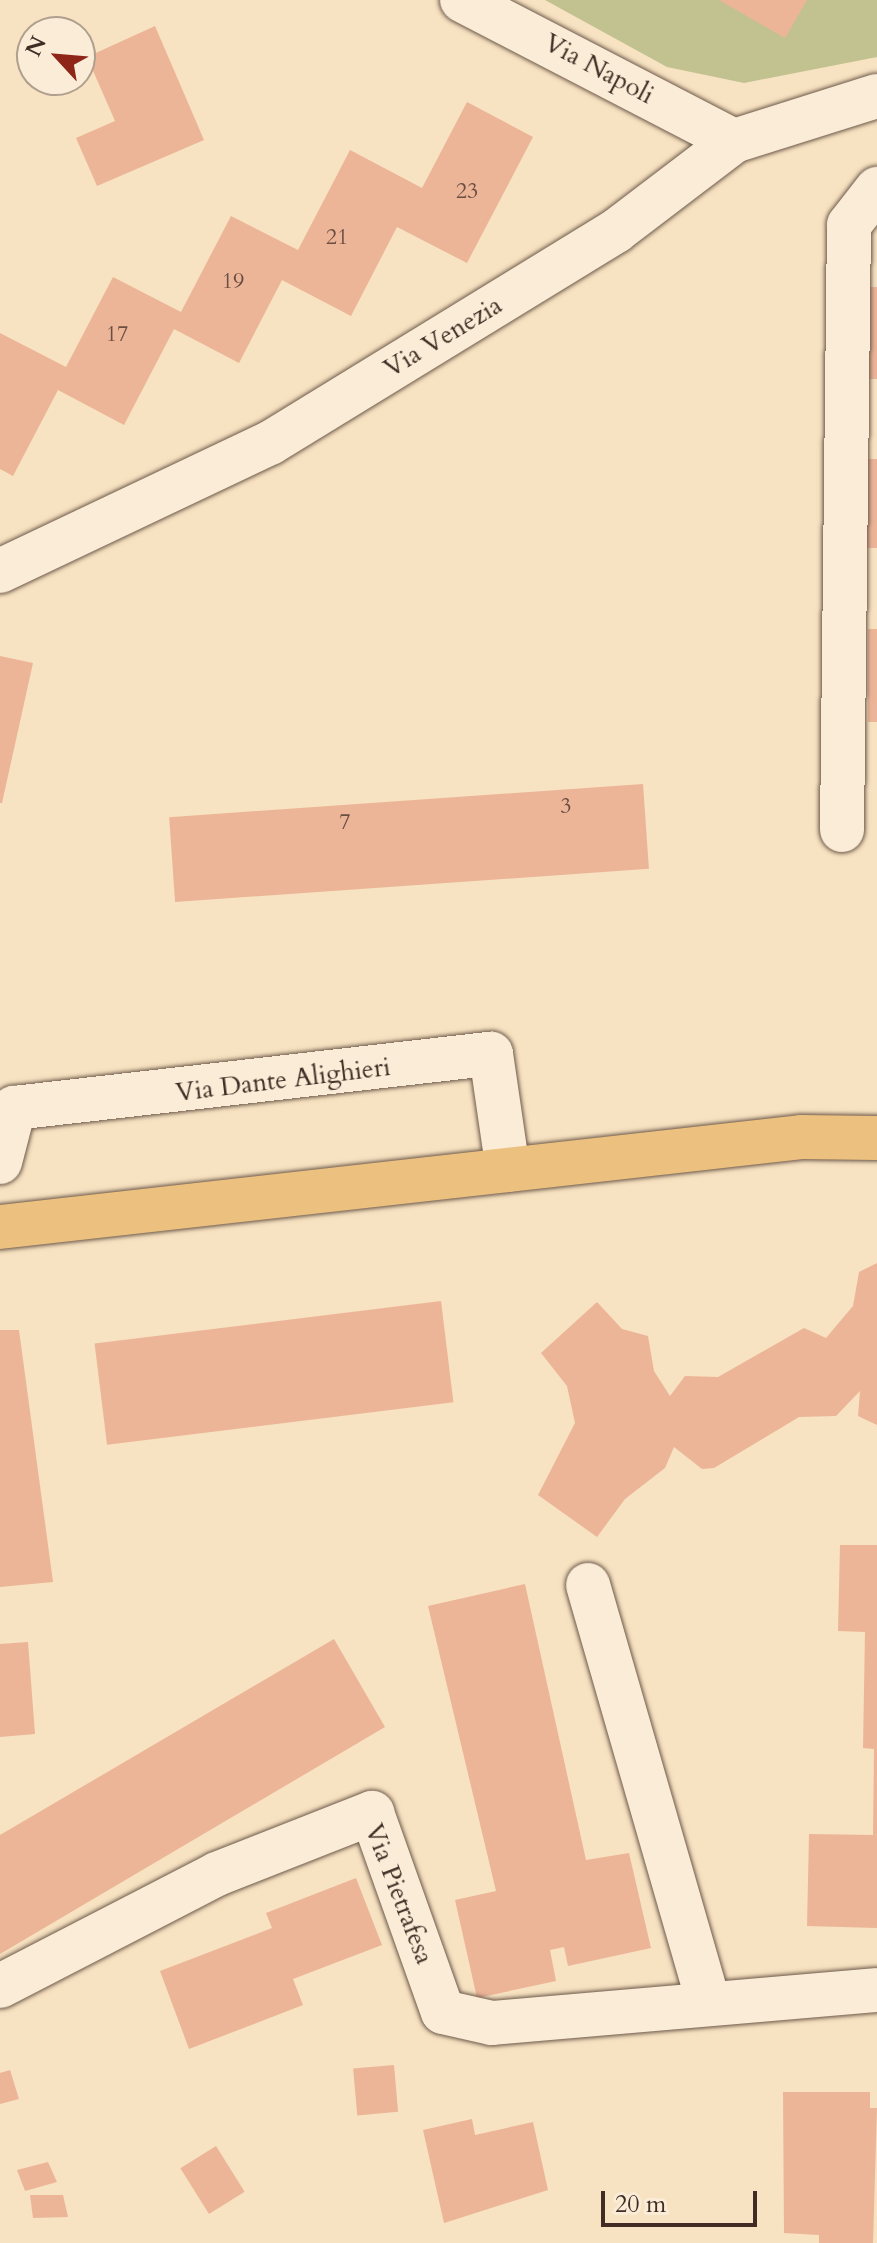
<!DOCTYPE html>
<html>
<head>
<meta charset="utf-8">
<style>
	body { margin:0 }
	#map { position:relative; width:877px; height:2243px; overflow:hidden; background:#f7e2c1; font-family:Cardo,serif }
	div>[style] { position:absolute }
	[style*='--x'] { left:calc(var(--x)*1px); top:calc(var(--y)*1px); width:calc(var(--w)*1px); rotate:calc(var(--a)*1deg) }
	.green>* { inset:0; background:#c1c290 }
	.building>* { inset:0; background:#ecb598; transform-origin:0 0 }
	.roads { filter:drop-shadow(0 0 2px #6e5a4b) drop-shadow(0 0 2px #6e5a4b) }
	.minor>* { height:44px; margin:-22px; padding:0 22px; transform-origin:22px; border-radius:22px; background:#faecd7 }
	.major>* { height:44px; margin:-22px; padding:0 22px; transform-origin:22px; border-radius:22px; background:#ecc180 }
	span { translate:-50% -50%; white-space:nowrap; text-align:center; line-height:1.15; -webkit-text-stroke:7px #faecd7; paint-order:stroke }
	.number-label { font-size:22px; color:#6b4e41 }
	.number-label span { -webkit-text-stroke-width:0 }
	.street-label { font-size:26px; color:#402c24 }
	.north { position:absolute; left:16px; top:16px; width:80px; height:80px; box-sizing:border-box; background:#faecd7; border:2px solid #b09f8f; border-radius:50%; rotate:296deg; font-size:22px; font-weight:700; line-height:32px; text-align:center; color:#402c24 }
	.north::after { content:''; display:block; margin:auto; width:28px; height:36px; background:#8f2418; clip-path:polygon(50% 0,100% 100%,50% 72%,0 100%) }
	.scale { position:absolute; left:601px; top:2191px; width:156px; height:36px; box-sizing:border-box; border:4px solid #402c24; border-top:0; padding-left:10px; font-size:24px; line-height:28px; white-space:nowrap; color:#402c24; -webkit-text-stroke:6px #faecd7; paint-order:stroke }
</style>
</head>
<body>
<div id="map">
	<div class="green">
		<div style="clip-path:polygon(545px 0,877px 0,877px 57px,744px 83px,667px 67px)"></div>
	</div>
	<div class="building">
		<div style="clip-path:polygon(719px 0,807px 0,785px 38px)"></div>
		<div style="clip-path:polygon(155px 26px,204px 140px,97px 186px,76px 138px,115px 121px,87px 57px)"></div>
		<div style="clip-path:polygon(467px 102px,533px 137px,467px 263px,397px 227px,351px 316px,282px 280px,239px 363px,174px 329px,124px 425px,58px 390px,13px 476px,0 469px,0 333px,66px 367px,113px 277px,181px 312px,231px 216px,298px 250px,350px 150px,422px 188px)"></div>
		<div style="left:867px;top:287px;width:10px;height:92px"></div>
		<div style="left:867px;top:459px;width:10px;height:89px"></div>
		<div style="left:868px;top:629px;width:9px;height:93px"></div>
		<div style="clip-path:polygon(0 656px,33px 663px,2px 803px,0 803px)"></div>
		<div style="left:643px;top:784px;width:85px;height:475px;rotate:86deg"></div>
		<div style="clip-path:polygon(877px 1263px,877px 1425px,858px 1416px,860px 1391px,836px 1416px,799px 1417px,714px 1468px,702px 1469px,674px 1447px,665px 1468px,625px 1499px,597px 1537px,538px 1495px,575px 1423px,567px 1386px,541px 1353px,597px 1302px,622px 1329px,648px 1336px,654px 1371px,670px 1396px,685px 1376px,718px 1377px,804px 1328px,826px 1338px,853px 1306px,859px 1272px)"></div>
		<div style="left:441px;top:1301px;width:102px;height:349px;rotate:83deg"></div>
		<div style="clip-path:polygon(0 1330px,19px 1330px,53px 1582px,0 1587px)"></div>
		<div style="clip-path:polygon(840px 1545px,877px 1545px,877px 1928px,807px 1926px,809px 1834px,873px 1835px,874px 1749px,863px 1748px,865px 1632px,838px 1631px)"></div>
		<div style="clip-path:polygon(525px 1584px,586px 1860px,629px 1853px,651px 1948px,568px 1966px,564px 1947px,550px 1950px,556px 1981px,477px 1998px,455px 1900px,496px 1891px,428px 1606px)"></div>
		<div style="clip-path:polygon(334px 1639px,385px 1727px,0 1954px,0 1835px)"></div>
		<div style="clip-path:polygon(28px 1642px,35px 1734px,0 1737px,0 1644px)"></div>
		<div style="clip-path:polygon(356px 1878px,382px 1945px,293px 1979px,303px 2005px,189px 2049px,160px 1971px,272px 1928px,266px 1913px)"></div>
		<div style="left:394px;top:2065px;width:47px;height:41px;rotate:85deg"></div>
		<div style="clip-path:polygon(10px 2070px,19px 2099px,0 2104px,0 2073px)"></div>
		<div style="clip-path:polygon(783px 2092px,870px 2092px,870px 2108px,877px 2108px,873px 2243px,819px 2243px,819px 2235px,784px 2233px)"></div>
		<div style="clip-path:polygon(472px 2119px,475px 2135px,533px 2122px,548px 2190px,444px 2223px,423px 2130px)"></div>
		<div style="left:216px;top:2146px;width:54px;height:42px;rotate:58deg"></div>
		<div style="clip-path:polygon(48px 2162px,57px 2182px,25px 2191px,17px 2170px)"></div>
		<div style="clip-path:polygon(30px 2195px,63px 2195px,68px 2217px,33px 2218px)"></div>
	</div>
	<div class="roads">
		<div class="minor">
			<div style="--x:462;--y:0;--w:306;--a:27.4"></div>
			<div style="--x:0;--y:571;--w:299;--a:-25.4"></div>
			<div style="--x:270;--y:443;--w:406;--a:-31.5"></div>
			<div style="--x:616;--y:231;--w:148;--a:-37.3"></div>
			<div style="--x:734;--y:141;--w:150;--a:-17.5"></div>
			<div style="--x:842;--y:830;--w:605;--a:-89.34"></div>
			<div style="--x:849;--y:225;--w:46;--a:-52.1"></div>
			<div style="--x:0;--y:1162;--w:56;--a:-75.5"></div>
			<div style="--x:14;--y:1108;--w:480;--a:-6.5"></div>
			<div style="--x:491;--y:1054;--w:117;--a:81.7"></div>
			<div style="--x:588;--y:1585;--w:435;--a:73.9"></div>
			<div style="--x:0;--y:1986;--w:244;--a:-27.3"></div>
			<div style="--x:217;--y:1874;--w:167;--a:-21.5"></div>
			<div style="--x:372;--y:1813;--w:211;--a:70.4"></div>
			<div style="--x:443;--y:2012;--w:50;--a:12.7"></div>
			<div style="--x:492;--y:2023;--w:386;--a:-4.9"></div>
		</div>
		<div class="major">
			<div style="--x:0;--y:1227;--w:806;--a:-6.41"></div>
			<div style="--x:801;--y:1137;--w:76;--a:0.8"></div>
		</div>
	</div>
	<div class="number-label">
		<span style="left:467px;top:192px">23</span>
		<span style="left:337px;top:238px">21</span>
		<span style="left:233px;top:282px">19</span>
		<span style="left:117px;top:335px">17</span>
		<span style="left:566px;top:807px">3</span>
		<span style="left:345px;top:823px">7</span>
	</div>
	<div class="street-label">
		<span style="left:599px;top:69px;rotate:28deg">Via Napoli</span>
		<span style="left:443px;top:337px;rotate:-31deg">Via Venezia</span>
		<span style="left:283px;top:1080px;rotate:-7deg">Via Dante Alighieri</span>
		<span style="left:399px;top:1894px;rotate:69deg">Via Pietrafesa</span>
	</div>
	<div class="north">N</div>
	<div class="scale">20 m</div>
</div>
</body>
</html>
